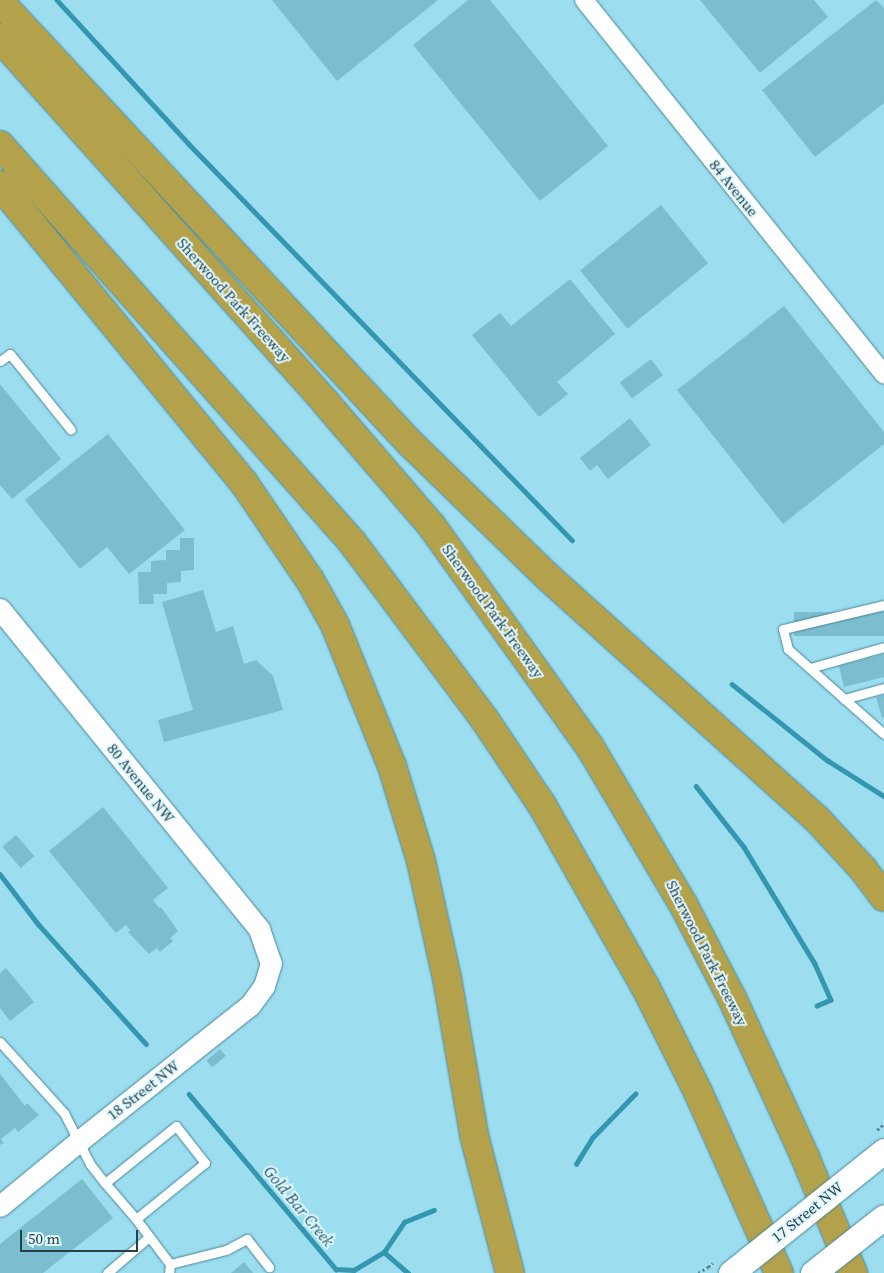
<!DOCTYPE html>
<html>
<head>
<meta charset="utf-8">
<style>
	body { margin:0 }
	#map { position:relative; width:884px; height:1273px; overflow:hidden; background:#9cddf0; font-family:"Source Serif 4",serif }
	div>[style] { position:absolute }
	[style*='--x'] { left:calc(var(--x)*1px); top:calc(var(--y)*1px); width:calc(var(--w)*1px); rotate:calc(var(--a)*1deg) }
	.stream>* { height:4.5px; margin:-2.25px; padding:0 2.25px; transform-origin:2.25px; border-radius:2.25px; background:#3496af }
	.building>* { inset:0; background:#7dbdd0; transform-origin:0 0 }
	.path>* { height:2.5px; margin-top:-1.25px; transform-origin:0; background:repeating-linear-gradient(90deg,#5e8b98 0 2.5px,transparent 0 5px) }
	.roads { filter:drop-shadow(0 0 1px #488799) drop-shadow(0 0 1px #488799) }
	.service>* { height:9px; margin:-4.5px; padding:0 4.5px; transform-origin:4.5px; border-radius:4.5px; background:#fff }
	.minor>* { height:18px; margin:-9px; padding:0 9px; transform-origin:9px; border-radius:9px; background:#fff }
	.tertiary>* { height:21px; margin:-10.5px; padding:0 10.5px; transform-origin:10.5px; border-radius:10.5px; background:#fff }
	.motorway>* { height:28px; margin:-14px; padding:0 14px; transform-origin:14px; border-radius:14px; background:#b3a24b }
	.path-bridge>* { height:2.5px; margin-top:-1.25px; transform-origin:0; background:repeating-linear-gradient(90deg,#5e8b98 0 2.5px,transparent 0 5px) }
	.bridges { filter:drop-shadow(0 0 1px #488799) drop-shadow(0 0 1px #488799) }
	.secondary-bridge>* { height:25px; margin:-12.5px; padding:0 12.5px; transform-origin:12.5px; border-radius:12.5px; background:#fff }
	span { translate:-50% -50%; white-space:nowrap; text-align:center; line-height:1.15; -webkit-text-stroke:4px #def7ff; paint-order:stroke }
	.street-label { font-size:15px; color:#254047 }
	.water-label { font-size:16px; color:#245967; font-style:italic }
	.scale { position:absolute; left:20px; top:1230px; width:118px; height:22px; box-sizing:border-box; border:2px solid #254047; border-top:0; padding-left:6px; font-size:15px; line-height:18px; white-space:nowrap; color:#254047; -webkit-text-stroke:4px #def7ff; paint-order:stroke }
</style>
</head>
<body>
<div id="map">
	<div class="stream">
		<div style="--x:57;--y:0;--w:195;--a:47.5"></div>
		<div style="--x:189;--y:144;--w:551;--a:45.96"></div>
		<div style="--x:732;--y:684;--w:122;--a:38.7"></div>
		<div style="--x:827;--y:760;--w:67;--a:32.3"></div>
		<div style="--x:696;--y:786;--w:78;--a:51.8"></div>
		<div style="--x:744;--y:847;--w:137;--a:58.7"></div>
		<div style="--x:815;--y:964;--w:39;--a:66"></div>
		<div style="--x:831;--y:1000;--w:15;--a:157"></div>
		<div style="--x:0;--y:874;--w:64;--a:52.6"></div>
		<div style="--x:39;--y:925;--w:160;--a:48"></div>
		<div style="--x:189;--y:1094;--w:229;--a:50"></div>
		<div style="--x:336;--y:1269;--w:18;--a:3"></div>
		<div style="--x:354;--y:1270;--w:35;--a:-31"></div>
		<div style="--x:384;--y:1252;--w:32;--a:41"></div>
		<div style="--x:576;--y:1164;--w:31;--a:-58"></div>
		<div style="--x:592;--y:1138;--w:62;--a:-45.7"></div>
		<div style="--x:384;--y:1252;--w:36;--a:-56"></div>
		<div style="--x:404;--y:1222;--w:32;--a:-22"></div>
	</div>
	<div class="building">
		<div style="clip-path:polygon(272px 0,438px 0,337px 81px)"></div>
		<div style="clip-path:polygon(468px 0,490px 0,608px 146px,540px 201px,413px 45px)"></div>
		<div style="clip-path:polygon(700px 0,814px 0,828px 17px,760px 73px)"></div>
		<div style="clip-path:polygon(876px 0,884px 8px,884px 103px,815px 157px,762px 90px)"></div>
		<div style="left:661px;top:205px;width:75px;height:104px;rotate:51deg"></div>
		<div style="clip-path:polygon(570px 279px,615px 334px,557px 382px,568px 394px,539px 417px,472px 335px,500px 313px,511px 326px)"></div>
		<div style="clip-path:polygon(784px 306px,884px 432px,884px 444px,783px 524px,677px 390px)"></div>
		<div style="left:651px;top:359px;width:20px;height:39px;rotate:53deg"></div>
		<div style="clip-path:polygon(0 384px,61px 459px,12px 499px,0 485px)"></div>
		<div style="clip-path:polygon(630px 418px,651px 445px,608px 479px,597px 465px,590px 471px,580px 458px)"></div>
		<div style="clip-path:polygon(108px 434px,185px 530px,129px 574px,107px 547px,80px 569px,25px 500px)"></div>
		<div style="clip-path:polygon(180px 538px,194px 538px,194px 570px,181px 571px,181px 582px,167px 583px,167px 594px,153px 594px,154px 604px,139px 604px,138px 572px,151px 572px,151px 561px,166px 560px,166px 550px,180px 550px)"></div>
		<div style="clip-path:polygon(203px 590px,216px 632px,233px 626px,244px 664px,256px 660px,273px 676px,283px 710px,164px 742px,158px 720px,193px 710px,162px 602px)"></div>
		<div style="left:884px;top:612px;width:24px;height:90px;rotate:90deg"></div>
		<div style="clip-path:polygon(884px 654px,884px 677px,844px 687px,839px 666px)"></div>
		<div style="clip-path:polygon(884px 695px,884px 717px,882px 718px,876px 697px)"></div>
		<div style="clip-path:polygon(103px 807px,168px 888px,153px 900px,159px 908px,161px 907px,178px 931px,170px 938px,173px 941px,160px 952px,157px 948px,149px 954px,128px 932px,130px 930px,126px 925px,116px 933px,49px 851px)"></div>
		<div style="left:16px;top:835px;width:28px;height:18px;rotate:49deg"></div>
		<div style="clip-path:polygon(6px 968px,34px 1002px,10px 1021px,0 1008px,0 973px)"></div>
		<div style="left:220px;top:1049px;width:9px;height:18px;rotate:49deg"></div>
		<div style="clip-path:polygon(0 1074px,25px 1106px,27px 1103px,39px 1115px,18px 1132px,15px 1128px,1px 1139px,4px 1143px,0 1145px)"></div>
		<div style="clip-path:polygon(82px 1179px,113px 1218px,43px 1273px,0 1273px,0 1244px)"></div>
		<div style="clip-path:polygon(244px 1262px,253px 1273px,231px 1273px)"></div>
	</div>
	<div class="path">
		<div style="--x:877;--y:1130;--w:9;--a:-41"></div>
		<div style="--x:698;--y:1273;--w:12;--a:-31"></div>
	</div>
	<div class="roads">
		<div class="service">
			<div style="--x:0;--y:361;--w:12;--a:-35"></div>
			<div style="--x:10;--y:354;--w:97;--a:51.2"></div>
			<div style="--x:884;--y:605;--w:104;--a:166.6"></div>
			<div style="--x:783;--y:629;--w:21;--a:76"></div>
			<div style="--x:788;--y:649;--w:128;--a:41.5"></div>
			<div style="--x:810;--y:668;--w:77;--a:-15.8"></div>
			<div style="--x:844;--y:699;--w:41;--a:-15.4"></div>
			<div style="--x:0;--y:1042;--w:96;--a:48"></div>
			<div style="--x:64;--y:1113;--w:57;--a:63"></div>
			<div style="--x:90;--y:1164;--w:24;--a:52"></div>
			<div style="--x:105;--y:1183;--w:48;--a:49.3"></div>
			<div style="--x:136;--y:1219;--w:89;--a:-39.1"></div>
			<div style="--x:205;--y:1163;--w:47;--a:-128.1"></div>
			<div style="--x:176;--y:1126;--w:91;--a:141.2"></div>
			<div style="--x:136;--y:1219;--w:56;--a:52.9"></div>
			<div style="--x:170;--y:1264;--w:9;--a:96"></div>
			<div style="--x:170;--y:1264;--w:58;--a:-14"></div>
			<div style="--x:226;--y:1250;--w:24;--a:-28"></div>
			<div style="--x:247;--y:1239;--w:36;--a:52"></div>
			<div style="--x:107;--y:1273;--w:55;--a:-40.6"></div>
		</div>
		<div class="minor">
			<div style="--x:584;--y:0;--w:480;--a:51.3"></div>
		</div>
		<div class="tertiary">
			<div style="--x:0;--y:609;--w:412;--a:51"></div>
			<div style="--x:259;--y:929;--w:36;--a:71"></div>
			<div style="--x:271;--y:963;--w:24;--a:107"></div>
			<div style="--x:264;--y:986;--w:24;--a:126"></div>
			<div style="--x:250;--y:1005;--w:218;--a:141.5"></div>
			<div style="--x:79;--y:1141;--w:102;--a:140.6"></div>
		</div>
		<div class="motorway">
			<div style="--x:0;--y:2;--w:602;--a:47.09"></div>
			<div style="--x:410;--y:443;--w:194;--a:44.2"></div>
			<div style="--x:549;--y:578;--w:359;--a:42"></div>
			<div style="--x:816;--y:818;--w:69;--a:47.3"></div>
			<div style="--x:863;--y:869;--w:35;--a:53"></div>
			<div style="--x:0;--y:38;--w:489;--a:48.2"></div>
			<div style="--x:326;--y:403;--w:161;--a:49.3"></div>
			<div style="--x:431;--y:525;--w:273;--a:54.4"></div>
			<div style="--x:590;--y:747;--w:182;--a:59.4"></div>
			<div style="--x:683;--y:904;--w:106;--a:62.5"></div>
			<div style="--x:732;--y:998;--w:175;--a:65.3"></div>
			<div style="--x:805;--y:1157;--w:126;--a:67.5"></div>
			<div style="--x:0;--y:145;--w:531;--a:48.44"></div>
			<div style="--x:352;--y:542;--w:222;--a:53.2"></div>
			<div style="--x:485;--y:720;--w:102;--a:56.2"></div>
			<div style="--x:542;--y:805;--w:210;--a:60.4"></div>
			<div style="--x:646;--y:988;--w:116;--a:63.4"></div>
			<div style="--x:698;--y:1092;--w:198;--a:65.9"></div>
			<div style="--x:0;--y:185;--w:385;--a:50.7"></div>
			<div style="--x:244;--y:483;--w:117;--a:55.8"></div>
			<div style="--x:310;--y:580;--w:51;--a:60.9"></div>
			<div style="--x:335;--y:625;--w:152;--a:68"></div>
			<div style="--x:392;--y:766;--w:99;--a:73"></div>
			<div style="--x:421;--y:861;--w:120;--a:77.5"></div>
			<div style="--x:447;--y:978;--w:159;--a:80.2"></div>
			<div style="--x:474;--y:1135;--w:143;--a:75.4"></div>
		</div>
	</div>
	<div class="path-bridge">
		<div style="--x:708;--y:1267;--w:6;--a:-39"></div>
	</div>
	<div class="bridges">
		<div class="secondary-bridge">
			<div style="--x:731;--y:1273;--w:196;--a:-38.6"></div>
			<div style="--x:813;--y:1273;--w:90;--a:-38.3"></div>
		</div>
	</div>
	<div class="street-label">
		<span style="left:734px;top:188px;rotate:51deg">84 Avenue</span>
		<span style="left:234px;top:300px;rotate:48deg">Sherwood Park Freeway</span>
		<span style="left:493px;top:611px;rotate:54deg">Sherwood Park Freeway</span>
		<span style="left:141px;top:783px;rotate:51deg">80 Avenue NW</span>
		<span style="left:707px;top:953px;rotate:63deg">Sherwood Park Freeway</span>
		<span style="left:143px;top:1090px;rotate:-38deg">18 Street NW</span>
		<span style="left:807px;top:1212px;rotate:-39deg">17 Street NW</span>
	</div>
	<div class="water-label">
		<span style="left:299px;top:1206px;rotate:50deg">Gold Bar Creek</span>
	</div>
	<div class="scale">50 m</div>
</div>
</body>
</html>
